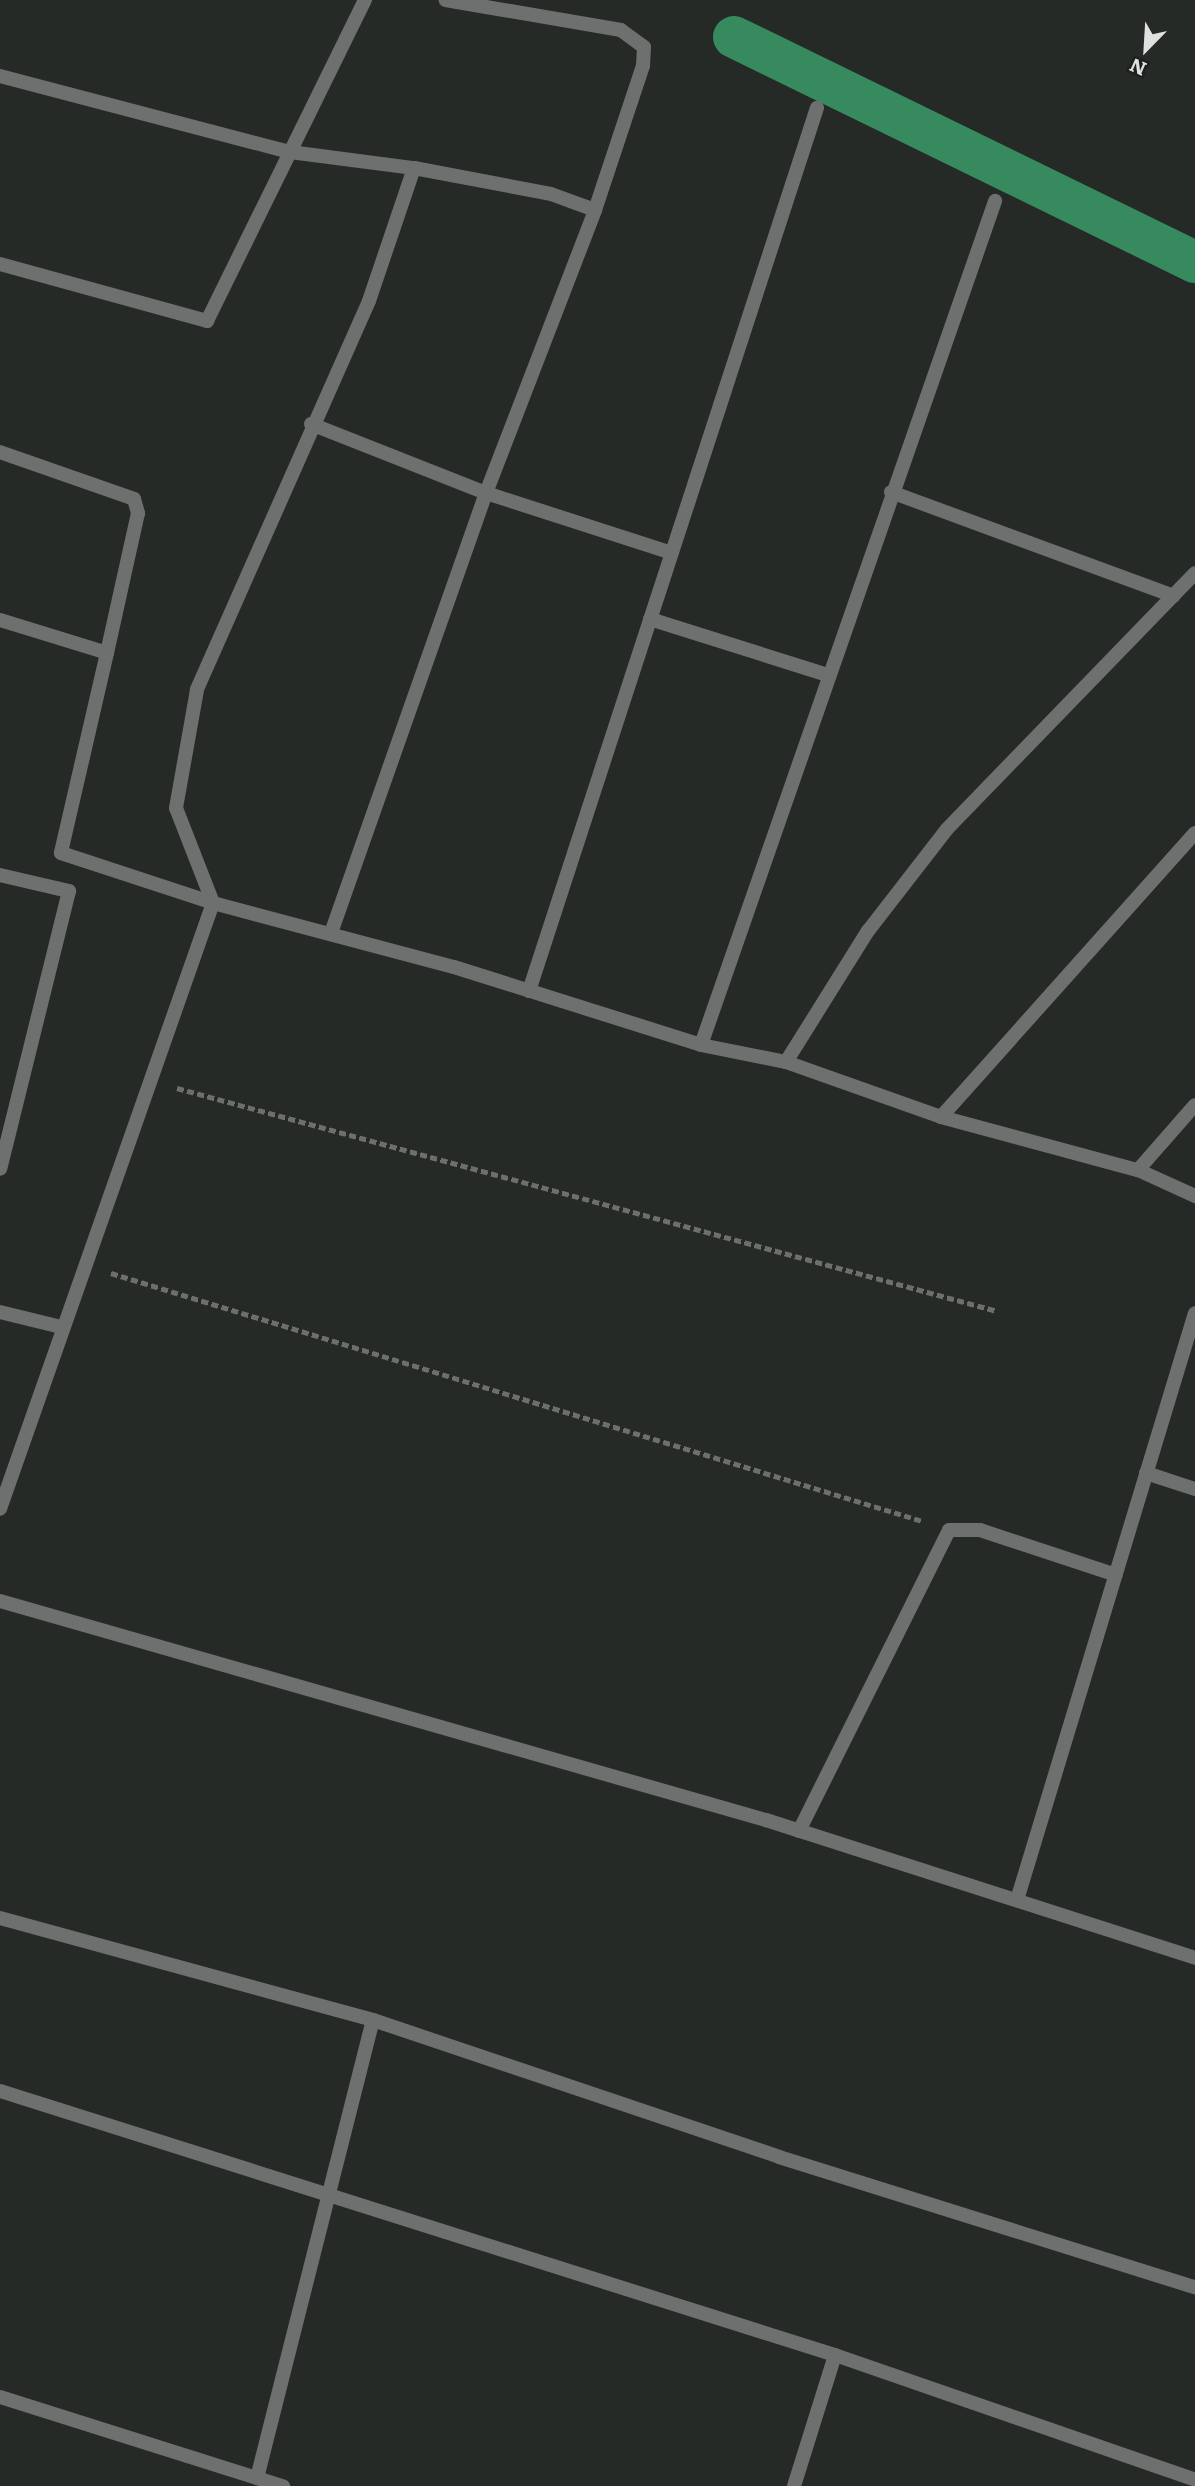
<!DOCTYPE html>
<html>
<head>
<meta charset="utf-8">
<style>
	body { margin:0 }
	#map { position:relative; width:1195px; height:2486px; overflow:hidden; background:#262a27; font-family:Literata,serif }
	div>[style] { position:absolute }
	[style*='--x'] { left:calc(var(--x)*1px); top:calc(var(--y)*1px); width:calc(var(--w)*1px); rotate:calc(var(--a)*1deg) }
	.canal>* { height:42px; margin:-21px; padding:0 21px; transform-origin:21px; border-radius:21px; background:#368a5e }
	.path>* { height:4.5px; margin-top:-2.25px; transform-origin:0; background:repeating-linear-gradient(90deg,#6c6f6d 0 7px,transparent 0 10.5px) }
	.street>* { height:14px; margin:-7px; padding:0 7px; transform-origin:7px; border-radius:7px; background:#6e706f }
	span { translate:-50% -50%; white-space:nowrap; text-align:center; line-height:1.15; -webkit-text-stroke:5px #1d201e; paint-order:stroke }
	.north { position:absolute; left:1111px; top:14px; width:70px; height:70px; -webkit-text-stroke:5px #1d201e; paint-order:stroke; rotate:204deg; font-size:19px; font-weight:700; line-height:28px; text-align:center; color:#dfe1e0 }
	.north::after { content:''; display:block; margin:auto; width:24px; height:32px; background:#dfe1e0; clip-path:polygon(50% 0,100% 100%,50% 72%,0 100%) }
</style>
</head>
<body>
<div id="map">
	<div class="canal">
		<div style="--x:734;--y:37;--w:513;--a:26.02"></div>
	</div>
	<div class="path">
		<div style="--x:177;--y:1088;--w:850;--a:15.21"></div>
		<div style="--x:111;--y:1273;--w:848;--a:17"></div>
	</div>
	<div class="street">
		<div style="--x:0;--y:76;--w:300;--a:14.7"></div>
		<div style="--x:290;--y:152;--w:125;--a:7.4"></div>
		<div style="--x:414;--y:168;--w:139;--a:10.7"></div>
		<div style="--x:551;--y:194;--w:47;--a:20"></div>
		<div style="--x:414;--y:168;--w:140;--a:108.7"></div>
		<div style="--x:369;--y:301;--w:425;--a:113.9"></div>
		<div style="--x:197;--y:690;--w:120;--a:100.1"></div>
		<div style="--x:176;--y:808;--w:102;--a:68.7"></div>
		<div style="--x:213;--y:903;--w:249;--a:14.9"></div>
		<div style="--x:454;--y:967;--w:259;--a:17.5"></div>
		<div style="--x:701;--y:1045;--w:87;--a:11.3"></div>
		<div style="--x:786;--y:1062;--w:164;--a:19.5"></div>
		<div style="--x:941;--y:1117;--w:204;--a:15.1"></div>
		<div style="--x:1138;--y:1170;--w:63;--a:24.5"></div>
		<div style="--x:0;--y:264;--w:215;--a:15.4"></div>
		<div style="--x:207;--y:321;--w:358;--a:-63.8"></div>
		<div style="--x:311;--y:424;--w:188;--a:21.5"></div>
		<div style="--x:486;--y:493;--w:195;--a:17.9"></div>
		<div style="--x:0;--y:452;--w:142;--a:19.3"></div>
		<div style="--x:134;--y:499;--w:15;--a:74"></div>
		<div style="--x:138;--y:513;--w:143;--a:102.5"></div>
		<div style="--x:891;--y:492;--w:301;--a:20.2"></div>
		<div style="--x:650;--y:619;--w:187;--a:17.5"></div>
		<div style="--x:0;--y:620;--w:112;--a:17.1"></div>
		<div style="--x:107;--y:653;--w:205;--a:103"></div>
		<div style="--x:61;--y:853;--w:160;--a:18.2"></div>
		<div style="--x:213;--y:903;--w:642;--a:109.37"></div>
		<div style="--x:0;--y:875;--w:71;--a:13.1"></div>
		<div style="--x:69;--y:891;--w:286;--a:103.9"></div>
		<div style="--x:331;--y:933;--w:467;--a:-70.6"></div>
		<div style="--x:486;--y:493;--w:303;--a:-68.9"></div>
		<div style="--x:595;--y:210;--w:152;--a:-71.6"></div>
		<div style="--x:643;--y:66;--w:19;--a:-87"></div>
		<div style="--x:644;--y:47;--w:29;--a:-144"></div>
		<div style="--x:621;--y:30;--w:178;--a:-170.3"></div>
		<div style="--x:529;--y:991;--w:929;--a:-71.94"></div>
		<div style="--x:701;--y:1045;--w:894;--a:-70.79"></div>
		<div style="--x:786;--y:1062;--w:155;--a:-58"></div>
		<div style="--x:868;--y:931;--w:129;--a:-52.2"></div>
		<div style="--x:947;--y:829;--w:356;--a:-45.9"></div>
		<div style="--x:941;--y:1117;--w:381;--a:-48.2"></div>
		<div style="--x:1138;--y:1170;--w:86;--a:-48.8"></div>
		<div style="--x:0;--y:1312;--w:63;--a:13.8"></div>
		<div style="--x:1146;--y:1473;--w:52;--a:18.1"></div>
		<div style="--x:0;--y:1601;--w:797;--a:15.96"></div>
		<div style="--x:766;--y:1820;--w:451;--a:17.8"></div>
		<div style="--x:799;--y:1831;--w:336;--a:-63.5"></div>
		<div style="--x:949;--y:1530;--w:31;--a:0"></div>
		<div style="--x:980;--y:1530;--w:143;--a:18.3"></div>
		<div style="--x:1017;--y:1900;--w:613;--a:-73.13"></div>
		<div style="--x:0;--y:1918;--w:387;--a:15.3"></div>
		<div style="--x:373;--y:2020;--w:428;--a:18.6"></div>
		<div style="--x:779;--y:2157;--w:436;--a:17.4"></div>
		<div style="--x:0;--y:2091;--w:876;--a:17.55"></div>
		<div style="--x:835;--y:2355;--w:381;--a:19.1"></div>
		<div style="--x:0;--y:2397;--w:297;--a:17.5"></div>
		<div style="--x:257;--y:2478;--w:472;--a:-75.8"></div>
		<div style="--x:794;--y:2486;--w:137;--a:-72.6"></div>
	</div>
	<div class="north">N</div>
</div>
</body>
</html>
